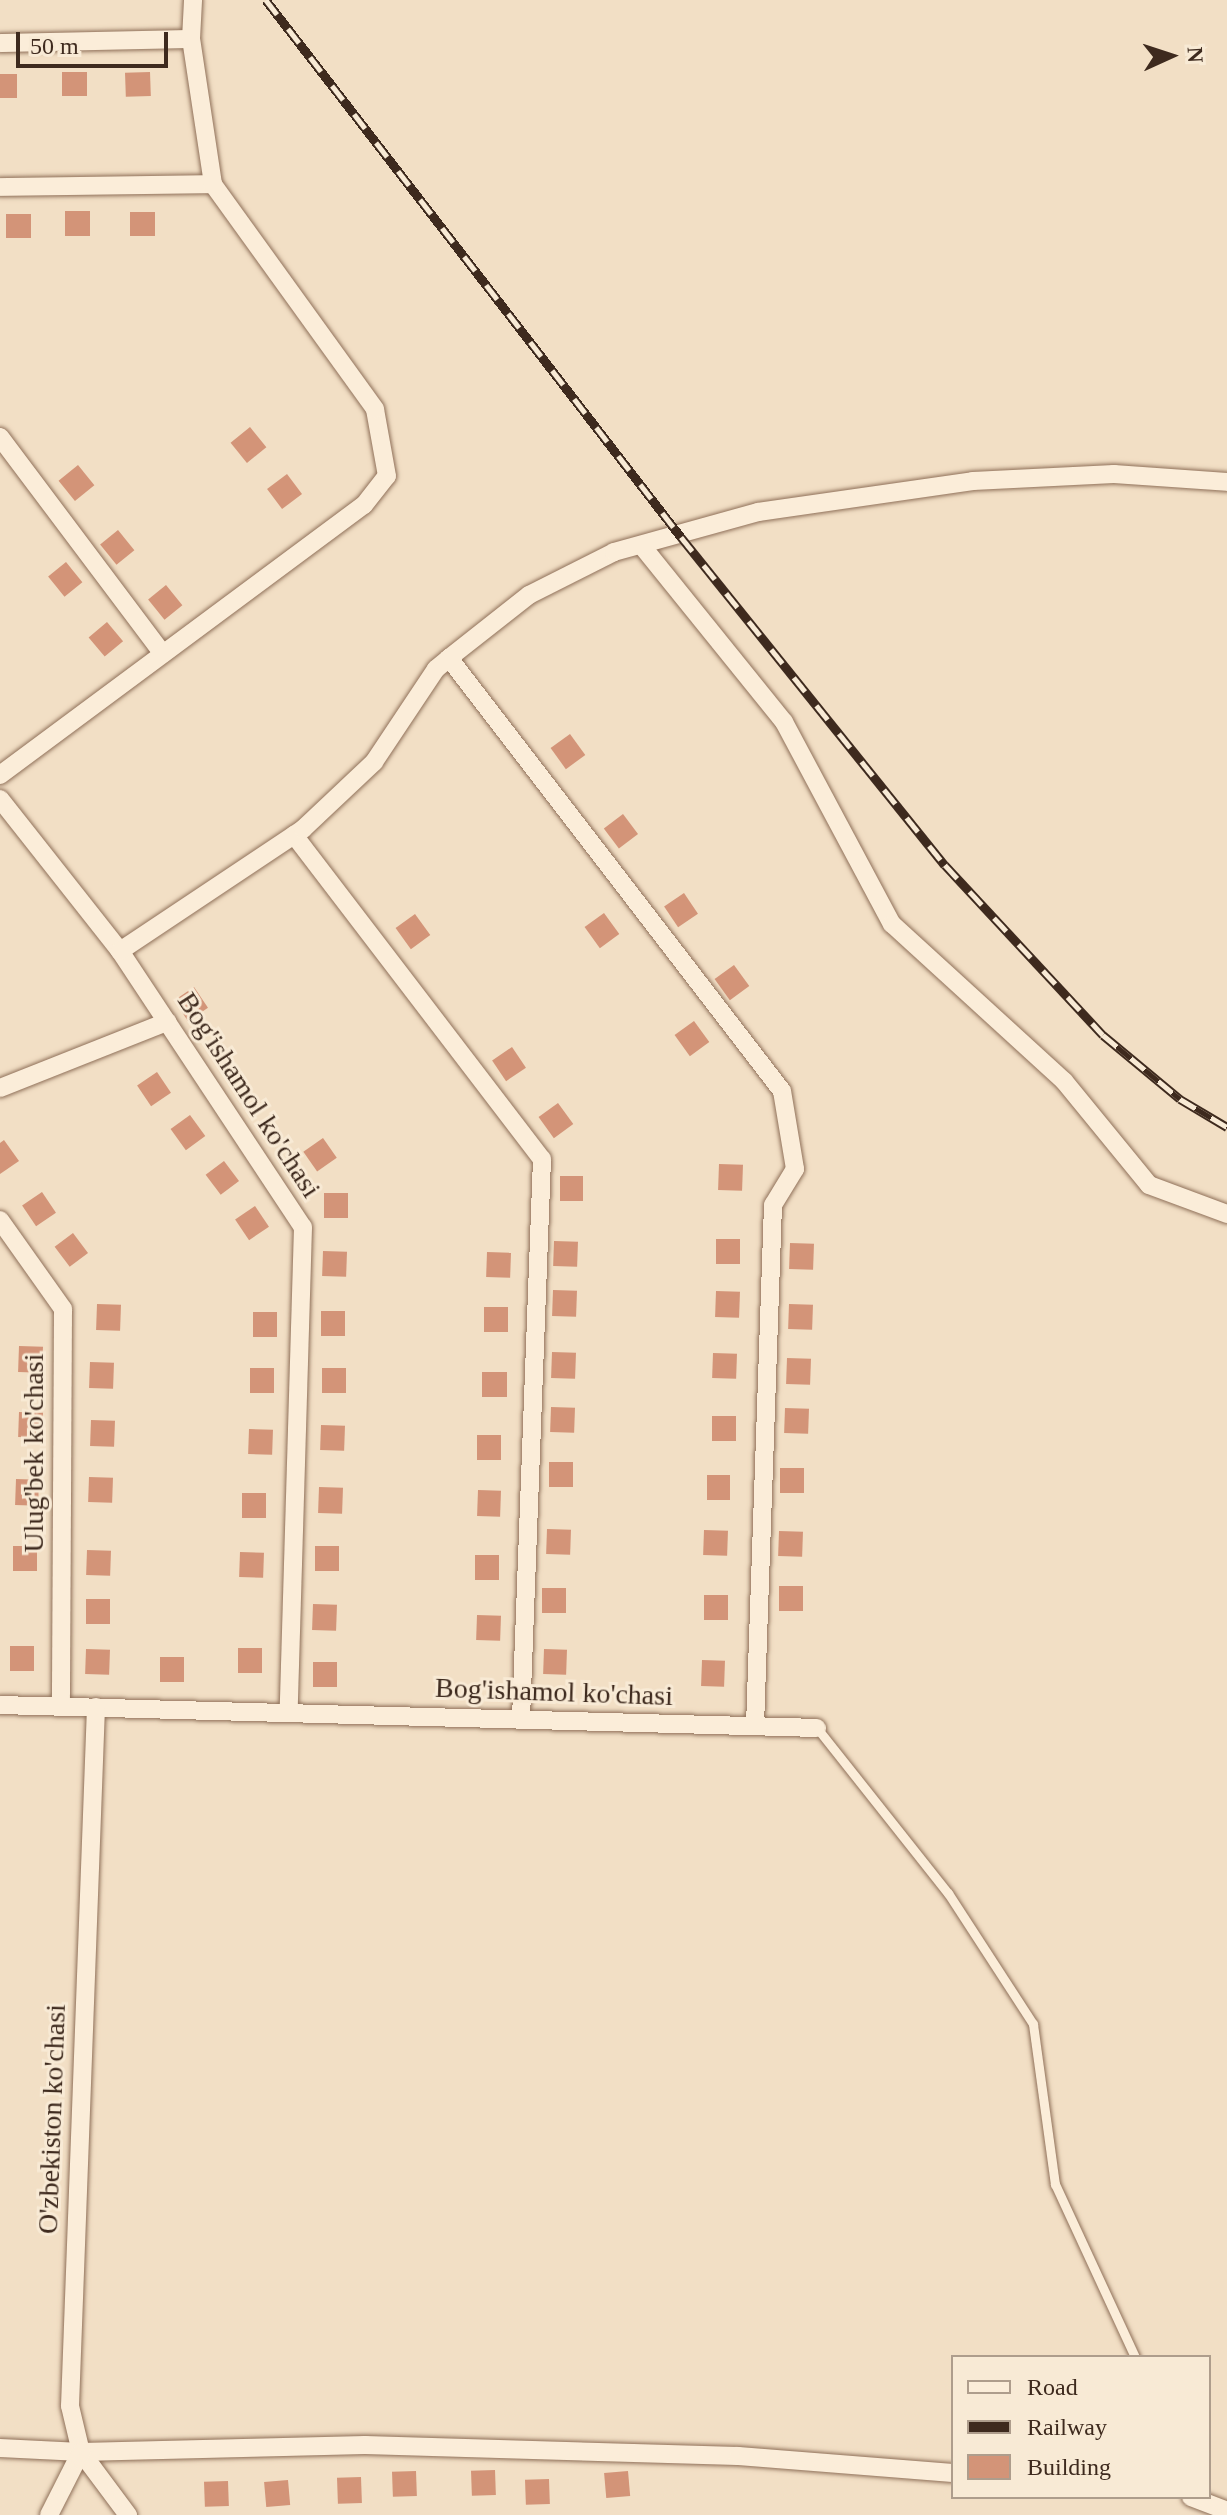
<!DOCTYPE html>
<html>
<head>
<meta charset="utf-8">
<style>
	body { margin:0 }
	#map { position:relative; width:1227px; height:2515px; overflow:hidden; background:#f2dfc5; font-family:"Times New Roman",serif }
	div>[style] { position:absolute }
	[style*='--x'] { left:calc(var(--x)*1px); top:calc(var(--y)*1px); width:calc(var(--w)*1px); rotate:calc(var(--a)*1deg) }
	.building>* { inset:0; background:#d39478; transform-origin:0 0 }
	.roads { filter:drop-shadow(0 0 2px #8f7059) drop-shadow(0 0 2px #8f7059) }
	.service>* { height:9px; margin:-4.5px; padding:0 4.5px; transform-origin:4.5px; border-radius:4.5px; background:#fbedd9 }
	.minor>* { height:18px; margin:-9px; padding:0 9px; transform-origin:9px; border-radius:9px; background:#fbedd9 }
	.rail>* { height:9px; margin-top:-4.5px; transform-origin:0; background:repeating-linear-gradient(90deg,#f8ead5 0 18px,#3e2a1e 0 36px); box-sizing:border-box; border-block:2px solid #3e2a1e }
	span { translate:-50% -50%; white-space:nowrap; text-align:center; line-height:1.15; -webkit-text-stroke:6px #f8ead5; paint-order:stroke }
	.street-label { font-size:28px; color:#3e2a1e }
	.legend { position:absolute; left:951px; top:2355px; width:260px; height:144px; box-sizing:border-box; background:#f8ead5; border:2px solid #ae9d8c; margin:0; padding:10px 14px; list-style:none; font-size:24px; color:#3e2a1e }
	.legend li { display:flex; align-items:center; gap:16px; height:40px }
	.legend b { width:40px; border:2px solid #ae9d8c }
	.north { position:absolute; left:1131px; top:16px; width:80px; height:80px; -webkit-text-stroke:6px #f8ead5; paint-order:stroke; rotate:87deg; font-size:22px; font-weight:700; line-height:32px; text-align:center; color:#3e2a1e }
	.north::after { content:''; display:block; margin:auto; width:28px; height:36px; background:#3e2a1e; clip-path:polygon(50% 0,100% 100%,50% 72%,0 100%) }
	.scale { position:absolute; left:16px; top:32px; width:152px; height:36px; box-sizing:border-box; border:4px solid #3e2a1e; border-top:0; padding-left:10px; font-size:24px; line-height:28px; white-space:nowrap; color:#3e2a1e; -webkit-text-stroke:6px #f8ead5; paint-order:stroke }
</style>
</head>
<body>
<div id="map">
	<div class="building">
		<div style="left:62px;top:72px;width:25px;height:24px"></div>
		<div style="left:150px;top:72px;width:24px;height:25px;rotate:88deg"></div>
		<div style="left:0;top:74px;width:17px;height:24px"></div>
		<div style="left:65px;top:211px;width:25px;height:25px"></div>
		<div style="left:130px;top:212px;width:25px;height:24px"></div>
		<div style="left:31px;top:214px;width:24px;height:25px;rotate:90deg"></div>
		<div style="left:250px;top:427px;width:26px;height:25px;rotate:51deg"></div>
		<div style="left:78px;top:465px;width:26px;height:25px;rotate:51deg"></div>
		<div style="left:287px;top:474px;width:25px;height:25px;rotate:53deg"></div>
		<div style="left:118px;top:530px;width:26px;height:23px;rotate:51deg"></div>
		<div style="left:66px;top:562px;width:26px;height:23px;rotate:51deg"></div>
		<div style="left:166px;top:585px;width:26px;height:23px;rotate:51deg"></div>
		<div style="left:107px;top:622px;width:25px;height:24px;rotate:50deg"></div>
		<div style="left:570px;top:734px;width:26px;height:24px;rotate:54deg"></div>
		<div style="left:623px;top:814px;width:25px;height:24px;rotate:53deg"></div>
		<div style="left:684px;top:893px;width:25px;height:24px;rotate:56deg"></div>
		<div style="left:604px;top:913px;width:26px;height:24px;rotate:54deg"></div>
		<div style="left:415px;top:914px;width:26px;height:24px;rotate:54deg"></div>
		<div style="left:734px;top:965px;width:26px;height:24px;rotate:54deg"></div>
		<div style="left:194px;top:987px;width:25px;height:24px;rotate:56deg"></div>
		<div style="left:694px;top:1021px;width:26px;height:24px;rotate:54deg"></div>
		<div style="left:512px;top:1047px;width:25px;height:24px;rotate:56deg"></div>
		<div style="left:157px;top:1072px;width:25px;height:24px;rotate:56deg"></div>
		<div style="left:558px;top:1103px;width:26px;height:24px;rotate:54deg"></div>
		<div style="left:190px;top:1115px;width:26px;height:24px;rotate:54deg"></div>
		<div style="left:323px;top:1138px;width:24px;height:24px;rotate:55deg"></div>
		<div style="clip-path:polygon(4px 1140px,19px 1161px,0 1174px,0 1143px)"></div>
		<div style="left:224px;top:1161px;width:25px;height:23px;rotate:53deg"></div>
		<div style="left:719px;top:1164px;width:24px;height:26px;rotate:2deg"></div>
		<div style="left:560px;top:1176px;width:23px;height:25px"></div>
		<div style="left:42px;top:1192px;width:25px;height:24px;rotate:56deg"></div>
		<div style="left:324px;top:1193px;width:24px;height:25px"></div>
		<div style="left:255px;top:1206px;width:25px;height:24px;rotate:56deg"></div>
		<div style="left:73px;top:1233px;width:25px;height:23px;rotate:53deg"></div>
		<div style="left:716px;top:1239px;width:24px;height:25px"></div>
		<div style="left:554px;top:1241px;width:24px;height:25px;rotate:2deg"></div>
		<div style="left:790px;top:1243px;width:24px;height:26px;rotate:2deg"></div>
		<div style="left:323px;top:1251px;width:24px;height:25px;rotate:2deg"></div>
		<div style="left:487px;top:1252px;width:24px;height:25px;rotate:2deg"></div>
		<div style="left:553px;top:1290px;width:24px;height:26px;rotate:2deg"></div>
		<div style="left:716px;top:1291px;width:24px;height:26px;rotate:2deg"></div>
		<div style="left:97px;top:1304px;width:24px;height:26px;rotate:2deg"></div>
		<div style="left:789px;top:1304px;width:24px;height:25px;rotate:2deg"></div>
		<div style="left:484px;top:1307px;width:24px;height:25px"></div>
		<div style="left:321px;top:1311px;width:24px;height:25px"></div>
		<div style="left:253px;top:1312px;width:24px;height:25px"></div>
		<div style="left:19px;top:1346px;width:24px;height:26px;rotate:2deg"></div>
		<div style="left:552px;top:1352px;width:24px;height:26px;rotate:2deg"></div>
		<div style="left:713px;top:1353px;width:24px;height:25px;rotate:2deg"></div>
		<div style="left:787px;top:1358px;width:24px;height:26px;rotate:2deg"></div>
		<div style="left:90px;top:1362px;width:24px;height:26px;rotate:2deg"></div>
		<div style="left:250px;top:1368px;width:24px;height:25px"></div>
		<div style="left:322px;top:1368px;width:24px;height:25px"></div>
		<div style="left:482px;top:1372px;width:25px;height:25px"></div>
		<div style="left:551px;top:1407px;width:24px;height:25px;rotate:2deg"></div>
		<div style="left:785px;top:1408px;width:24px;height:25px;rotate:2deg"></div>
		<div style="left:19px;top:1412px;width:24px;height:25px;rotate:2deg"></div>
		<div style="left:712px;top:1416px;width:24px;height:25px"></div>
		<div style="left:91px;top:1420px;width:24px;height:26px;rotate:2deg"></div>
		<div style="left:321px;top:1425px;width:24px;height:25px;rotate:2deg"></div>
		<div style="left:249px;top:1429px;width:24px;height:25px;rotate:2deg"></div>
		<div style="left:477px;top:1435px;width:24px;height:25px"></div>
		<div style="left:549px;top:1462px;width:24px;height:25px"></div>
		<div style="left:780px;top:1468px;width:24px;height:25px"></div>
		<div style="left:707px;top:1475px;width:23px;height:25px"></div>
		<div style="left:89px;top:1477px;width:24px;height:25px;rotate:2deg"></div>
		<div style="left:16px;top:1479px;width:23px;height:26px;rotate:2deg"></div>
		<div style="left:319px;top:1487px;width:24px;height:26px;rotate:2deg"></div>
		<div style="left:478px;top:1490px;width:23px;height:26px;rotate:2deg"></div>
		<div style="left:242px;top:1493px;width:24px;height:25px"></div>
		<div style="left:547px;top:1529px;width:24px;height:25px;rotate:2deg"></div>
		<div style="left:704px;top:1530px;width:24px;height:25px;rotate:2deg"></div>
		<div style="left:779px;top:1531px;width:24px;height:25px;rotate:2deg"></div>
		<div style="left:13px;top:1546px;width:24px;height:25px"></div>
		<div style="left:315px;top:1546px;width:24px;height:25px"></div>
		<div style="left:87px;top:1550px;width:24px;height:25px;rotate:2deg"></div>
		<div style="left:240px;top:1552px;width:24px;height:25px;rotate:2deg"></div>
		<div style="left:475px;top:1555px;width:24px;height:25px"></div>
		<div style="left:779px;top:1586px;width:24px;height:25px"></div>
		<div style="left:542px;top:1588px;width:24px;height:25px"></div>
		<div style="left:704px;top:1595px;width:24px;height:25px"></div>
		<div style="left:86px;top:1599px;width:24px;height:25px"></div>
		<div style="left:313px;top:1604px;width:24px;height:26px;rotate:2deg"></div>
		<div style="left:477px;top:1615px;width:24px;height:25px;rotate:2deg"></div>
		<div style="left:10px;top:1646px;width:24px;height:25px"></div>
		<div style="left:238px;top:1648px;width:24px;height:25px"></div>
		<div style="left:86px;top:1649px;width:24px;height:25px;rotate:2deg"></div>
		<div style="left:544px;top:1649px;width:23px;height:25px;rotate:2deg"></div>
		<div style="left:160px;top:1657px;width:24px;height:25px"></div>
		<div style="left:702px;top:1660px;width:23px;height:26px;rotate:2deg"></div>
		<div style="left:313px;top:1662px;width:24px;height:25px"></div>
		<div style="left:495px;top:2470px;width:25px;height:24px;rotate:88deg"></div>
		<div style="left:416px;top:2471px;width:25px;height:24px;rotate:88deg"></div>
		<div style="left:628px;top:2471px;width:25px;height:24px;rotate:85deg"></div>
		<div style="left:361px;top:2477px;width:26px;height:24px;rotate:88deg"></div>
		<div style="left:549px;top:2479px;width:25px;height:24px;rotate:88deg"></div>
		<div style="left:288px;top:2480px;width:25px;height:24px;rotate:85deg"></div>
		<div style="left:228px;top:2481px;width:25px;height:24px;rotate:88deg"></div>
	</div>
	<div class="roads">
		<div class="service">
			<div style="--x:817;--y:1728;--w:211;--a:51.6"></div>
			<div style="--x:948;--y:1893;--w:156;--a:57"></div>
			<div style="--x:1033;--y:2024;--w:162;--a:82.2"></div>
			<div style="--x:1055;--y:2184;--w:191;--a:65.2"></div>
		</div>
		<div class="minor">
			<div style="--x:0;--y:43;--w:191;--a:-1.2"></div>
			<div style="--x:0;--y:187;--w:213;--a:-0.8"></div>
			<div style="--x:0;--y:437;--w:271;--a:53.1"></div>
			<div style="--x:642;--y:546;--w:226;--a:51.1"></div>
			<div style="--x:784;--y:722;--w:229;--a:61.9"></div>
			<div style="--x:892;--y:924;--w:233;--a:42.4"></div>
			<div style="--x:1064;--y:1081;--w:134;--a:50.7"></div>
			<div style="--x:1149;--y:1185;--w:83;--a:20.4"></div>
			<div style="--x:449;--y:658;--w:546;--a:52.44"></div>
			<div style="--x:782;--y:1091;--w:79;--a:80.5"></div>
			<div style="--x:795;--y:1169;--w:42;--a:121.4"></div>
			<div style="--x:773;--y:1205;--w:521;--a:91.98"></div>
			<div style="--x:0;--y:775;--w:453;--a:-36.6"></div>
			<div style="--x:364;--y:505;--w:37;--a:-52"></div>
			<div style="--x:387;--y:476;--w:68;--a:-100.2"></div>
			<div style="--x:375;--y:409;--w:277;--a:-125.8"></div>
			<div style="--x:213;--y:184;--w:147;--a:-98.6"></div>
			<div style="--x:191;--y:39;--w:39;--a:-87"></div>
			<div style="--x:0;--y:799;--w:194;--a:51.7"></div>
			<div style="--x:120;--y:951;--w:331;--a:56.5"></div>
			<div style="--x:303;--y:1227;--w:486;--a:91.7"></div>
			<div style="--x:294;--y:835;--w:408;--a:52.6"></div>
			<div style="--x:542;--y:1159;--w:560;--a:92.15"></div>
			<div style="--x:120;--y:951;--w:220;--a:-33.7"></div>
			<div style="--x:303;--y:829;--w:98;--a:-43.3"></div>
			<div style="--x:374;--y:762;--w:112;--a:-56.3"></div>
			<div style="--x:436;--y:669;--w:17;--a:-40"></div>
			<div style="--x:449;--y:658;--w:102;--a:-38.2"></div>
			<div style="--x:529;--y:595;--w:95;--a:-26.8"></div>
			<div style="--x:614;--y:552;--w:149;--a:-15.5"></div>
			<div style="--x:758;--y:512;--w:217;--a:-8.2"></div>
			<div style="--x:973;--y:481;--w:141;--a:-2.8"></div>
			<div style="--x:1114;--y:474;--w:113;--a:4"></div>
			<div style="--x:0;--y:1088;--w:180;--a:-21.6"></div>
			<div style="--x:0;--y:1220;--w:109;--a:54.7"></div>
			<div style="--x:63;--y:1309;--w:397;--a:90.3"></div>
			<div style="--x:0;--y:1705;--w:817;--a:1.61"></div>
			<div style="--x:96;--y:1707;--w:699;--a:92.13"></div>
			<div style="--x:70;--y:2406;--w:47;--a:76.6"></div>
			<div style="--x:81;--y:2452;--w:79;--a:53.3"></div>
			<div style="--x:0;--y:2448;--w:81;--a:2.8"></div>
			<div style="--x:81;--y:2452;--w:284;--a:-1.4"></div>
			<div style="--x:365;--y:2445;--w:373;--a:1.7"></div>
			<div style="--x:738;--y:2456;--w:216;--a:4.5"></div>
			<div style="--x:1191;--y:2497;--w:39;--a:21"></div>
			<div style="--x:49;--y:2515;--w:71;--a:-63.1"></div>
		</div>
	</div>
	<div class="rail">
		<div style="--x:266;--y:0;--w:679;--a:52.3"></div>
		<div style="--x:681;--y:537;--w:421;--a:51.2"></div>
		<div style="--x:945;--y:865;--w:232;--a:47.1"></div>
		<div style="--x:1103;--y:1035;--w:100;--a:39.7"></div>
		<div style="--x:1180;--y:1099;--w:55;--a:30.8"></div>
	</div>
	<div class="street-label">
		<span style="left:249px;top:1095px;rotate:57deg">Bog'ishamol ko'chasi</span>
		<span style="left:34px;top:1453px;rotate:-90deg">Ulug'bek ko'chasi</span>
		<span style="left:554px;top:1692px;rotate:2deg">Bog'ishamol ko'chasi</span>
		<span style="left:52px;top:2119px;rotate:-88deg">O'zbekiston ko'chasi</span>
	</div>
	<ul class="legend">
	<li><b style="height:10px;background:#fbedd9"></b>Road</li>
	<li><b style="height:10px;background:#3e2a1e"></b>Railway</li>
	<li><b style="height:22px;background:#d39478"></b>Building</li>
	</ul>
	<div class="north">N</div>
	<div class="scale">50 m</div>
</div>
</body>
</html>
